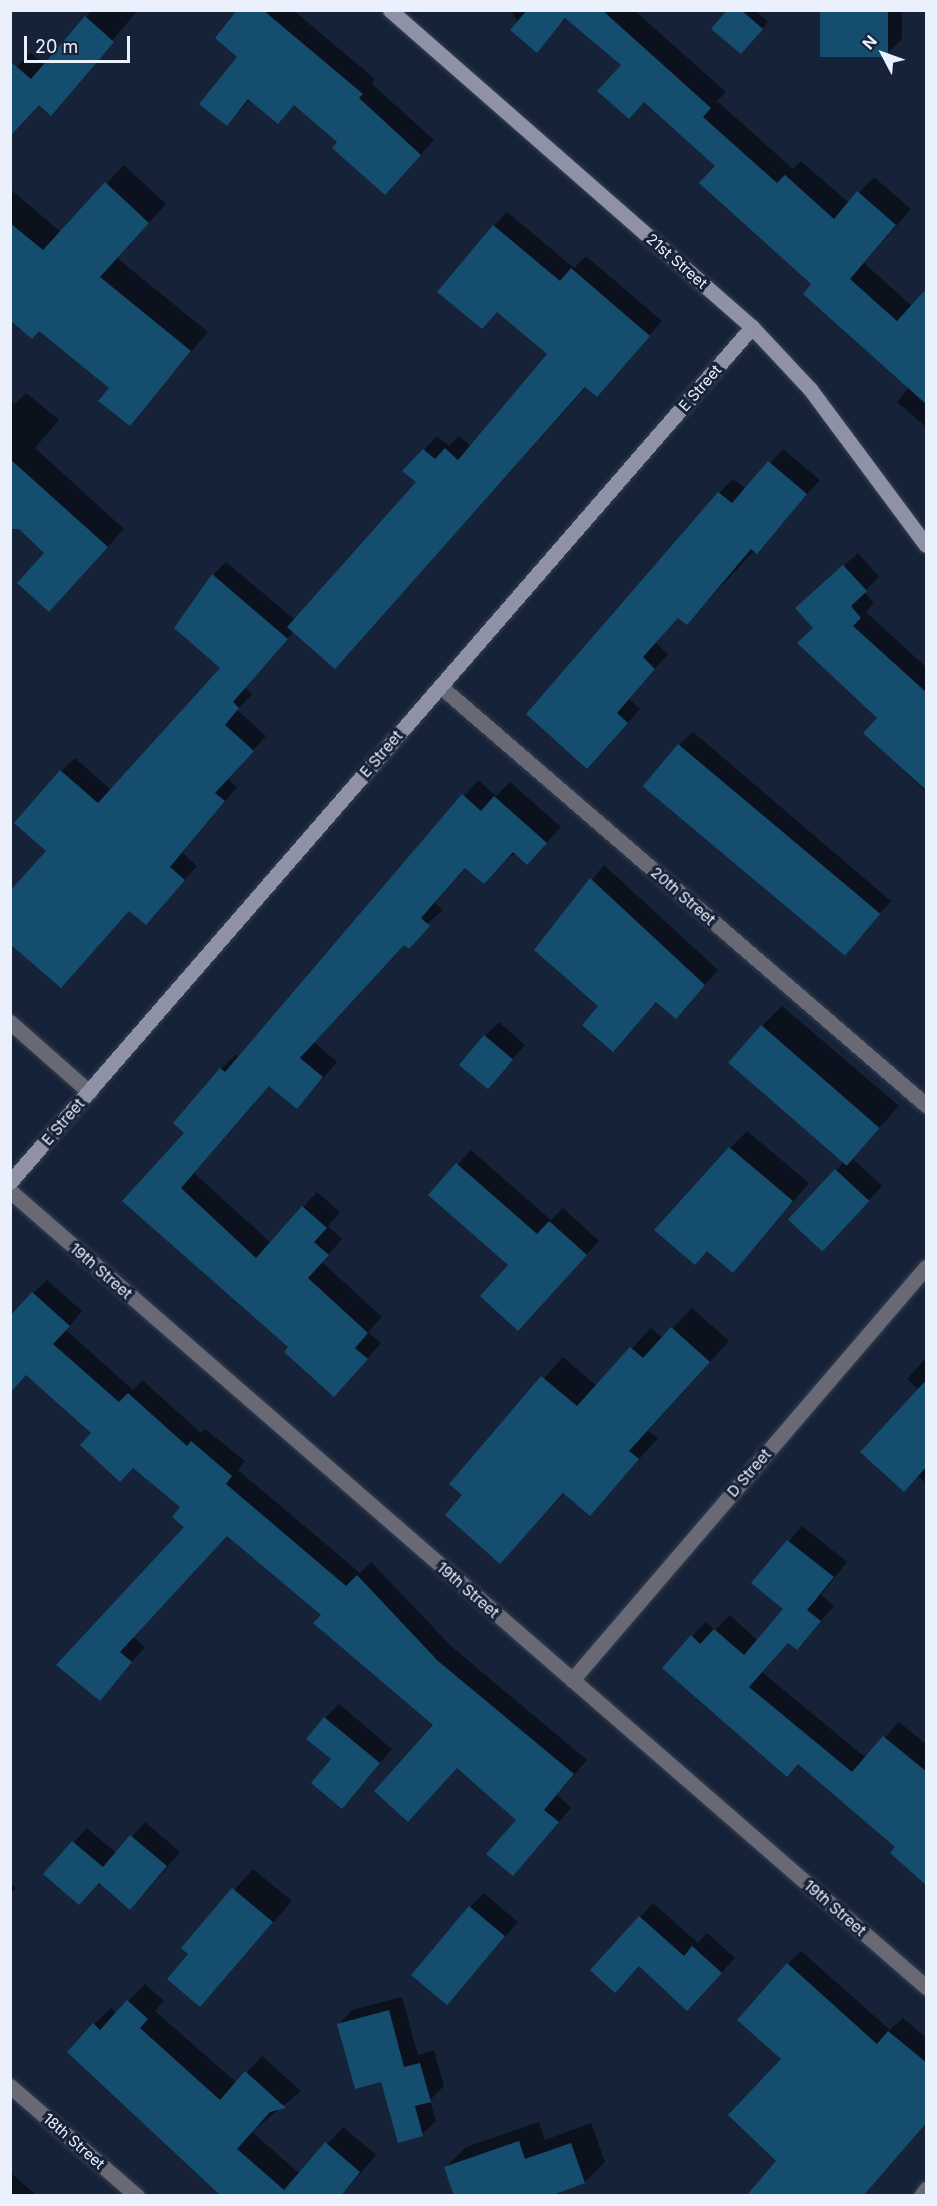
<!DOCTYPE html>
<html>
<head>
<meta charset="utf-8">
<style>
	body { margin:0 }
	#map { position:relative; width:937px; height:2206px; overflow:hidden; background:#162237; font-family:Inter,sans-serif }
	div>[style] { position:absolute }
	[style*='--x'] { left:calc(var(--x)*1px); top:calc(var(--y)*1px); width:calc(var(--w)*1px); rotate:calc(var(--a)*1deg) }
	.shadow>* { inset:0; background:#0007 }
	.building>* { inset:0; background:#154d6f; transform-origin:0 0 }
	.roads { filter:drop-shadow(0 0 2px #343f53) drop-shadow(0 0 2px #343f53) }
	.street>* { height:15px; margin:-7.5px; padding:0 7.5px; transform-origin:7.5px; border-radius:7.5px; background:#686975 }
	.secondary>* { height:15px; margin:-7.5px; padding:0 7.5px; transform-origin:7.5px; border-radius:7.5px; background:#8f91a5 }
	span { translate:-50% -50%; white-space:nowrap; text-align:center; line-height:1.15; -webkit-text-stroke:6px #162237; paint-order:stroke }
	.street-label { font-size:15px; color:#eaf1fd }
	.frame { position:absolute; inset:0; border:12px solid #eaf1fd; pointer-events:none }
	.north { position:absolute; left:853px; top:24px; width:60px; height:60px; -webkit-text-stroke:4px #162237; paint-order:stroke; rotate:311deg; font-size:16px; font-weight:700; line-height:24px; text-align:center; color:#eaf1fd }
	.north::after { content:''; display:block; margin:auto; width:21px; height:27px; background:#eaf1fd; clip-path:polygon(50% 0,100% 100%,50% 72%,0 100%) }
	.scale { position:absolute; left:24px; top:36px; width:106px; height:27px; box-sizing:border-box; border:3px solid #eaf1fd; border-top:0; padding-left:8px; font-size:18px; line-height:21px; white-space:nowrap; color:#eaf1fd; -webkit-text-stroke:4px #162237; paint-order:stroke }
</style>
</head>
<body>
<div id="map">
	<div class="shadow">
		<div style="clip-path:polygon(92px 10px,138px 10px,51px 114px,10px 73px,31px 53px,45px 65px)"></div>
		<div style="clip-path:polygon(239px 10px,293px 10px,375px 79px,372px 84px,434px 140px,398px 179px,295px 104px,278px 122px,250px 99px,227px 124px,240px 56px)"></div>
		<div style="clip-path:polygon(510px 10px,634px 10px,726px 92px,717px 101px,793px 169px,801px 161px,849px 203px,874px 177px,911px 209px,864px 263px,912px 306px,926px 291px,926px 427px,897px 402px,909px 387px,813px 284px,717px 165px,645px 101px,629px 117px,623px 65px,567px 17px,537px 51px)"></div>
		<div style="clip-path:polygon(729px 10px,755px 10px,768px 22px,747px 46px)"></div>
		<div style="clip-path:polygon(822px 10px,902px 10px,902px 39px,888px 53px)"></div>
		<div style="clip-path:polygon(124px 165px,166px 204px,117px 258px,208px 332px,130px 424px,111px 388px,10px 298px,10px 189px,61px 232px)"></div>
		<div style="clip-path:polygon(507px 212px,574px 268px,586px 256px,662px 321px,597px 395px,587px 386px,335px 667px,294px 631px,245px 688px,252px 694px,237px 710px,266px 736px,228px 779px,237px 787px,182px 853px,197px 866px,146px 923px,48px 850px,61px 771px,75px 758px,111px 790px,223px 668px,213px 575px,226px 562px,295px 620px,418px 482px,424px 450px,437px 436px,449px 446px,459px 436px,472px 447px,549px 354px,494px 226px)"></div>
		<div style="clip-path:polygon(26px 393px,59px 420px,35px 448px,124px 529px,66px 593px,47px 553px,10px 512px,10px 400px,15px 404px)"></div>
		<div style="clip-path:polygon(783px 449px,820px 480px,687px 623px,679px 616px,655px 642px,668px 654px,629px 699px,640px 709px,601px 753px,528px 714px,719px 493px,733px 479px,746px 489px)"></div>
		<div style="clip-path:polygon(858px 553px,879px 577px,864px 592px,874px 603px,866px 612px,926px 667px,926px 792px,865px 733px,879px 718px,814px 628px,811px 595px)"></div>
		<div style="clip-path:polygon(693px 732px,891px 901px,843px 955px,679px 745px)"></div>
		<div style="clip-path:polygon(478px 780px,496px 796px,510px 782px,561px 827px,542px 848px,466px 867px,435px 903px,443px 910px,405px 943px,314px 1042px,337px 1062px,311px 1092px,296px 1107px,270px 1085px,194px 1173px,271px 1243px,317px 1192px,340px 1212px,328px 1226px,342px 1239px,322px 1262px,382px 1317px,368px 1332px,381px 1343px,349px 1380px,290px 1347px,124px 1201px,186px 1133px,221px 1069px,236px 1054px,239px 1057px)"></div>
		<div style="clip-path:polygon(604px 865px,718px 970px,676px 1017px,657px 1001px,613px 1050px,600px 1006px,536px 949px)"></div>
		<div style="clip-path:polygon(782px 1006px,899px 1106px,852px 1158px,882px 1186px,837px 1235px,836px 1170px,846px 1160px,762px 1026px)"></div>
		<div style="clip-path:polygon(499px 1022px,525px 1045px,488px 1087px,485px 1036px)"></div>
		<div style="clip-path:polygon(747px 1131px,809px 1183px,733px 1271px,730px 1148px)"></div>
		<div style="clip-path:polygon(471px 1150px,551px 1220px,563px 1208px,599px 1241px,532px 1315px,510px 1265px,430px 1195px)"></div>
		<div style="clip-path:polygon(47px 1280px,82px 1311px,66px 1330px,133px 1390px,142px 1380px,201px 1433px,205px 1429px,245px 1461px,238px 1470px,360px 1573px,371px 1562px,452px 1647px,587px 1760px,557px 1795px,571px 1808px,526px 1860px,518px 1820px,435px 1725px,323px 1615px,228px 1534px,133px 1637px,145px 1647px,100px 1699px,58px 1664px,186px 1527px,182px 1507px,27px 1374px,10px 1392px,33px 1293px)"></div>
		<div style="clip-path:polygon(692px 1308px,729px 1341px,648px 1431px,658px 1438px,590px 1514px,565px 1492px,500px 1562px,464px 1495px,451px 1484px,563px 1357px,597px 1386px,651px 1328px,663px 1338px)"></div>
		<div style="clip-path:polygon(926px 1358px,926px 1483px,918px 1476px,919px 1390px,907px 1379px)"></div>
		<div style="clip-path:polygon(802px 1526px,847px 1562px,821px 1595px,834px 1606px,797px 1648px,789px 1642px,762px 1672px,866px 1758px,899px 1722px,926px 1744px,926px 1885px,898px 1847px,692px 1636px,706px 1622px,715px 1630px,730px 1615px,758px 1641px,785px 1609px,753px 1583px)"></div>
		<div style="clip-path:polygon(339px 1704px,392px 1749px,342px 1806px,325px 1718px)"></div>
		<div style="clip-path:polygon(145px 1822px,180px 1852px,144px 1894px,45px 1874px,87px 1828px,117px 1854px)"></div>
		<div style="clip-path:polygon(253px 1869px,292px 1901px,200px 2005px,190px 1954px,183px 1948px)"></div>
		<div style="clip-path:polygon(10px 1883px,16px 1888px,10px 1895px)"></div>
		<div style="clip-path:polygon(484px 1893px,518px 1922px,447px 2003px,470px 1907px)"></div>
		<div style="clip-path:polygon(653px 1903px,698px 1943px,707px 1933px,735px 1958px,701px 1995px,640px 1917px)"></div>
		<div style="clip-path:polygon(801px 1951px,890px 2030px,903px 2018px,926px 2038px,926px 2122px,747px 2196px,777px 2160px,788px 1964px)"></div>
		<div style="clip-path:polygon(145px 1984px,164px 2001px,155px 2011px,237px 2083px,262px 2056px,301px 2091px,252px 2132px,300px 2174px,343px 2127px,376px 2155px,341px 2196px,228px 2196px,94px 2024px,111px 2008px,117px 2013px)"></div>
		<div style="clip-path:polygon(402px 1997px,418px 2055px,434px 2050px,444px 2086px,430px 2100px,436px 2121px,422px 2134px,339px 2024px,352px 2010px)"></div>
		<div style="clip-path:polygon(539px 2122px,545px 2140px,591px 2123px,605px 2162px,585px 2182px,446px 2167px,466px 2147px)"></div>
		<div style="clip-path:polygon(10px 2172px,37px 2196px,10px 2196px)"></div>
	</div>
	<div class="building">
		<div style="clip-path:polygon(237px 10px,263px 10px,363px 94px,359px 98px,421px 155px,385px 195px,332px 148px,337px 142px,294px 105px,278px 124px,248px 99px,227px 126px,199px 104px,237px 57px,215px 38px)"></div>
		<div style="clip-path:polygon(527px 10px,602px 10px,711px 108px,703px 117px,777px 183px,785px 175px,834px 219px,857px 191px,896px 225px,850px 279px,897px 321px,927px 288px,927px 405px,803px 294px,811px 284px,699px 183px,715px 166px,644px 102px,629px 119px,597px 91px,621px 65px,565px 18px,537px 53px,510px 30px)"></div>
		<div style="clip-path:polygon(727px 10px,741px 10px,763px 29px,741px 54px,711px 29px)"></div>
		<div style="left:820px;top:10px;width:68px;height:47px"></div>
		<div style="clip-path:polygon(85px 16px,114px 42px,51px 116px,39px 105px,10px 136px,10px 61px,31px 79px)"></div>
		<div style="clip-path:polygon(105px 182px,149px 223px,100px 277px,191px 351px,130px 426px,98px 401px,109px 388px,39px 331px,32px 339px,10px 320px,10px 223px,43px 250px)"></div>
		<div style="clip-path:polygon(493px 225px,560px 281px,571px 268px,650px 336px,597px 397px,585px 387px,335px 669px,287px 627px,416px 482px,402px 471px,423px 449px,435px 459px,445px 448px,458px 460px,547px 354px,497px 312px,482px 329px,437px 292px)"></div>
		<div style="clip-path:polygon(10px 459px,108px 547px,49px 612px,17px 583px,44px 553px,19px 529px,10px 529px)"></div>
		<div style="clip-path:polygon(768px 461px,807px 494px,757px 554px,751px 549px,687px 625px,678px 618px,643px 657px,655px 669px,617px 713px,628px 723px,587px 769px,526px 714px,718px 492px,732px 503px)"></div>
		<div style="clip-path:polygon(843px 565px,867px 591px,851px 606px,861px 618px,853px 626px,927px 693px,927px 791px,863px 733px,877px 718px,797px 643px,813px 628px,795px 608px)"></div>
		<div style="clip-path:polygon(212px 574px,288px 639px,233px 702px,239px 708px,225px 725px,254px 751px,215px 793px,225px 801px,170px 867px,185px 880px,146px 925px,129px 911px,61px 988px,10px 944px,10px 891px,46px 851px,14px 823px,60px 770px,98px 803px,220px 668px,174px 628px)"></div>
		<div style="left:678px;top:744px;width:264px;height:55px;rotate:40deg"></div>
		<div style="clip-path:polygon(462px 794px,481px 811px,494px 796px,547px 843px,527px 865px,513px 852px,484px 884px,465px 868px,421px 918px,430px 926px,409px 949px,404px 945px,300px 1058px,323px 1077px,297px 1109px,269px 1086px,181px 1188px,256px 1258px,302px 1206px,327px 1228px,314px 1242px,329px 1255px,308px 1278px,368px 1333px,355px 1348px,368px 1359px,334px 1397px,284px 1352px,288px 1347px,122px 1201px,184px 1133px,173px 1123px,220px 1068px,225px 1072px)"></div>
		<div style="clip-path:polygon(590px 878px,705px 985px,676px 1019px,656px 1002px,613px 1052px,582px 1025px,598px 1006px,534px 950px)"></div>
		<div style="left:761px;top:1025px;width:157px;height:50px;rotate:41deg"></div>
		<div style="left:484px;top:1035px;width:38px;height:39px;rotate:40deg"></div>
		<div style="clip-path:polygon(729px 1147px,793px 1201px,733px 1273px,707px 1251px,695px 1265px,654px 1230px)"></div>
		<div style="clip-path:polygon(456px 1163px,537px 1234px,549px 1221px,587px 1255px,518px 1331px,480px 1296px,508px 1265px,428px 1195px)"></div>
		<div style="left:835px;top:1169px;width:47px;height:69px;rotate:43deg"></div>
		<div style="clip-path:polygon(32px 1292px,70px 1326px,53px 1344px,119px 1402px,128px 1393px,187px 1446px,191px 1441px,232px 1476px,226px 1484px,346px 1586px,357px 1575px,438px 1661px,574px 1774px,544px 1810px,559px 1822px,513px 1876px,486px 1854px,516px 1820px,457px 1768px,408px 1822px,374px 1791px,433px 1725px,313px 1623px,321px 1615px,227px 1536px,120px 1652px,132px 1662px,100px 1701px,56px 1665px,184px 1527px,172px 1517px,180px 1507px,133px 1468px,120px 1482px,80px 1445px,91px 1433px,26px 1375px,10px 1393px,10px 1316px)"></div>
		<div style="clip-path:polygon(671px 1327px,710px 1362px,629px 1451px,639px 1459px,590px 1516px,563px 1493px,500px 1564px,445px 1515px,462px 1495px,449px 1484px,541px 1376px,577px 1406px,630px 1347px,643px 1358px)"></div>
		<div style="clip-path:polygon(927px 1379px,927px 1466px,904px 1492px,860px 1452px)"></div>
		<div style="clip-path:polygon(787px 1540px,834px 1577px,807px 1610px,821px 1621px,797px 1650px,788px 1643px,749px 1687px,852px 1772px,883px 1736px,927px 1772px,927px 1886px,890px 1853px,895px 1847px,798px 1764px,787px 1777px,662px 1668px,691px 1635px,700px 1644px,714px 1629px,744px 1655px,783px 1609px,751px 1583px)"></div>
		<div style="clip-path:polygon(324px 1717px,380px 1763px,342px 1809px,311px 1783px,331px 1759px,306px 1739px)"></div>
		<div style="clip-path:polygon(130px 1835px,167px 1866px,130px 1910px,99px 1883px,79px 1905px,43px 1874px,72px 1841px,103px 1867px)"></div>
		<div style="clip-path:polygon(232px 1888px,273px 1922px,200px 2007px,167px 1979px,188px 1954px,181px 1948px)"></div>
		<div style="left:469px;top:1906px;width:47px;height:90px;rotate:40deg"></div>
		<div style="clip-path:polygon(639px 1916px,684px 1956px,692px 1946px,722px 1973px,687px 2011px,639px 1966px,615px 1993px,590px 1970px)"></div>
		<div style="clip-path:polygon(787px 1963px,877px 2044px,888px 2031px,927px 2063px,927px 2122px,863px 2196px,746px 2196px,776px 2161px,728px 2115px,781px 2059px,737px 2020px)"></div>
		<div style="clip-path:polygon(127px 2000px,148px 2019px,140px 2028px,220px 2100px,245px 2071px,286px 2108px,270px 2112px,237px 2149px,284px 2190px,325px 2142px,360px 2172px,341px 2196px,221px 2196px,67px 2052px,93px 2023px,100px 2030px)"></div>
		<div style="clip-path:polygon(389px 2010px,404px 2067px,420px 2063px,431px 2102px,415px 2106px,423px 2136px,398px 2143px,381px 2082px,355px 2089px,337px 2024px)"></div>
		<div style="clip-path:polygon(519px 2141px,525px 2159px,571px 2143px,585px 2183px,550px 2196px,454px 2196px,444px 2167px)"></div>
	</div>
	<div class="roads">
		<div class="street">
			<div style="--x:440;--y:686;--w:642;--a:40.77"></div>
			<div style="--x:10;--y:1022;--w:106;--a:41.5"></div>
			<div style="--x:10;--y:1191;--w:1214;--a:40.99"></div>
			<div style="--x:572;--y:1680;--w:544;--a:-49.4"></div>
			<div style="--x:10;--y:2086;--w:168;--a:40.9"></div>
			<div style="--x:921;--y:2196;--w:9;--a:-54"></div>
		</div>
		<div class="secondary">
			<div style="--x:390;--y:10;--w:481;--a:41.2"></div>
			<div style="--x:752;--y:327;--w:85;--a:46.9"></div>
			<div style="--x:810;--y:389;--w:194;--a:53.4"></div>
			<div style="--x:10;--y:1182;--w:1132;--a:-49.05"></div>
		</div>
	</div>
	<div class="street-label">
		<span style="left:677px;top:261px;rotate:41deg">21st Street</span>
		<span style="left:700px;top:388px;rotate:-49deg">E Street</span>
		<span style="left:381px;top:754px;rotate:-49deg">E Street</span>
		<span style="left:683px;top:896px;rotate:41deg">20th Street</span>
		<span style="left:63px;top:1122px;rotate:-49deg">E Street</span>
		<span style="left:101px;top:1271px;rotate:41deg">19th Street</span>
		<span style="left:749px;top:1473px;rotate:-49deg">D Street</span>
		<span style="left:468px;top:1590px;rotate:41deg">19th Street</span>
		<span style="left:835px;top:1908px;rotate:41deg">19th Street</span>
		<span style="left:74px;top:2141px;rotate:41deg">18th Street</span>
	</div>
	<div class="frame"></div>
	<div class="north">N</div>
	<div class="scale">20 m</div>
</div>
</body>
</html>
